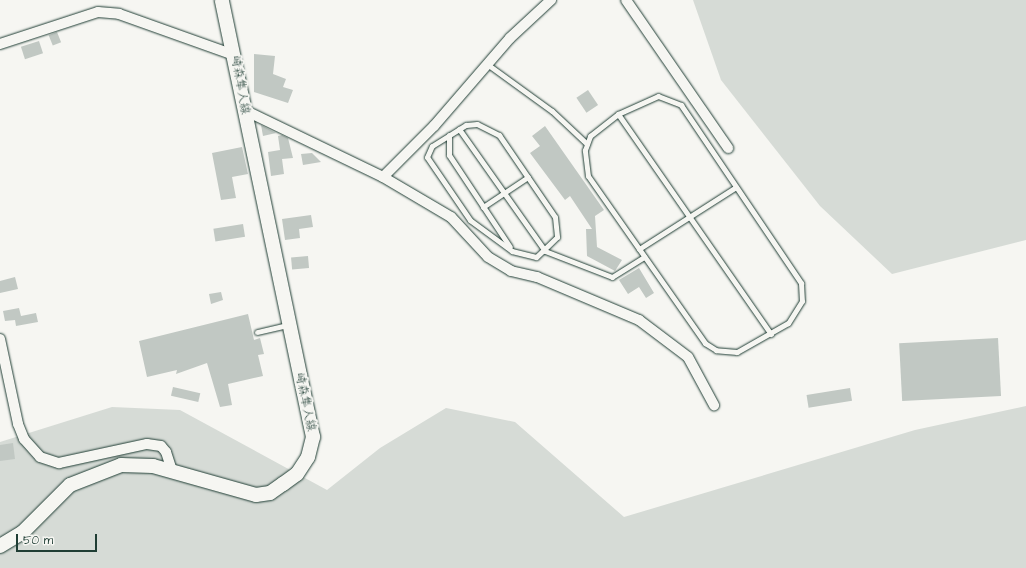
<!DOCTYPE html>
<html>
<head>
<meta charset="utf-8">
<style>
	body { margin:0 }
	#map { position:relative; width:1026px; height:568px; overflow:hidden; background:#f6f6f2; font-family:"Architects Daughter","Klee One",sans-serif }
	div>[style] { position:absolute }
	[style*='--x'] { left:calc(var(--x)*1px); top:calc(var(--y)*1px); width:calc(var(--w)*1px); rotate:calc(var(--a)*1deg) }
	.green>* { inset:0; background:#d6dbd6 }
	.building>* { inset:0; background:#c1c8c3; transform-origin:0 0 }
	.roads { filter:drop-shadow(0 0 1px #1f3d34) drop-shadow(0 0 1px #1f3d34) }
	.lane>* { height:5px; margin:-2.5px; padding:0 2.5px; transform-origin:2.5px; border-radius:2.5px; background:#f6f6f2 }
	.street>* { height:10px; margin:-5px; padding:0 5px; transform-origin:5px; border-radius:5px; background:#f6f6f2 }
	.secondary>* { height:14px; margin:-7px; padding:0 7px; transform-origin:7px; border-radius:7px; background:#f6f6f2 }
	span { translate:-50% -50%; white-space:nowrap; text-align:center; line-height:1.15; -webkit-text-stroke:4px #f6f6f2; paint-order:stroke }
	.street-label { font-size:12px; color:#1f3d34 }
	.scale { position:absolute; left:16px; top:534px; width:81px; height:18px; box-sizing:border-box; border:2px solid #1f3d34; border-top:0; padding-left:5px; font-size:12px; line-height:14px; white-space:nowrap; color:#1f3d34; -webkit-text-stroke:3px #f6f6f2; paint-order:stroke }
</style>
</head>
<body>
<div id="map">
	<div class="green">
		<div style="clip-path:polygon(693px 0,1026px 0,1026px 240px,892px 274px,820px 206px,721px 80px)"></div>
		<div style="clip-path:polygon(1026px 406px,1026px 568px,0 568px,0 442px,112px 407px,180px 410px,327px 490px,380px 448px,446px 408px,515px 422px,624px 517px,915px 430px)"></div>
	</div>
	<div class="building">
		<div style="left:57px;top:32px;width:11px;height:9px;rotate:68deg"></div>
		<div style="left:39px;top:41px;width:13px;height:19px;rotate:72deg"></div>
		<div style="clip-path:polygon(254px 54px,275px 56px,273px 74px,286px 79px,283px 87px,293px 90px,288px 103px,254px 92px)"></div>
		<div style="left:588px;top:90px;width:18px;height:14px;rotate:56deg"></div>
		<div style="clip-path:polygon(261px 125px,276px 133px,263px 136px)"></div>
		<div style="clip-path:polygon(545px 126px,604px 210px,595px 216px,597px 247px,622px 260px,615px 271px,587px 256px,586px 229px,592px 229px,570px 196px,565px 200px,530px 153px,540px 146px,532px 136px)"></div>
		<div style="clip-path:polygon(282px 135px,288px 138px,293px 158px,282px 159px,284px 174px,271px 176px,268px 152px,280px 150px,278px 136px)"></div>
		<div style="clip-path:polygon(242px 147px,248px 174px,232px 177px,236px 198px,221px 200px,212px 153px)"></div>
		<div style="clip-path:polygon(312px 153px,321px 162px,303px 165px,301px 154px)"></div>
		<div style="clip-path:polygon(311px 215px,313px 227px,299px 229px,300px 238px,285px 240px,282px 219px)"></div>
		<div style="left:243px;top:224px;width:13px;height:30px;rotate:81deg"></div>
		<div style="left:308px;top:256px;width:12px;height:17px;rotate:85deg"></div>
		<div style="clip-path:polygon(639px 268px,654px 293px,646px 298px,639px 287px,628px 294px,619px 280px)"></div>
		<div style="clip-path:polygon(15px 277px,18px 289px,0 293px,0 281px)"></div>
		<div style="clip-path:polygon(221px 292px,223px 300px,211px 304px,209px 294px)"></div>
		<div style="clip-path:polygon(19px 308px,21px 316px,36px 313px,38px 322px,16px 326px,15px 320px,5px 321px,3px 311px)"></div>
		<div style="clip-path:polygon(248px 314px,254px 340px,260px 338px,264px 354px,258px 355px,263px 376px,228px 384px,232px 405px,220px 407px,207px 363px,176px 374px,177px 370px,147px 377px,139px 341px)"></div>
		<div style="left:998px;top:338px;width:58px;height:99px;rotate:87deg"></div>
		<div style="left:173px;top:387px;width:28px;height:9px;rotate:13deg"></div>
		<div style="left:850px;top:388px;width:13px;height:44px;rotate:81deg"></div>
		<div style="clip-path:polygon(13px 443px,15px 459px,0 461px,0 445px)"></div>
	</div>
	<div class="roads">
		<div class="lane">
			<div style="--x:487;--y:64;--w:80;--a:35.9"></div>
			<div style="--x:552;--y:111;--w:48;--a:43.3"></div>
			<div style="--x:658;--y:96;--w:25;--a:21"></div>
			<div style="--x:681;--y:105;--w:215;--a:56"></div>
			<div style="--x:801;--y:283;--w:18;--a:87"></div>
			<div style="--x:802;--y:301;--w:26;--a:122"></div>
			<div style="--x:788;--y:323;--w:59;--a:150.4"></div>
			<div style="--x:737;--y:352;--w:21;--a:-175"></div>
			<div style="--x:716;--y:350;--w:13;--a:-148"></div>
			<div style="--x:705;--y:343;--w:204;--a:-125"></div>
			<div style="--x:588;--y:176;--w:26;--a:-97"></div>
			<div style="--x:585;--y:150;--w:15;--a:-70"></div>
			<div style="--x:590;--y:136;--w:36;--a:-38"></div>
			<div style="--x:618;--y:114;--w:44;--a:-24.2"></div>
			<div style="--x:618;--y:114;--w:268;--a:55.2"></div>
			<div style="--x:477;--y:124;--w:25;--a:27"></div>
			<div style="--x:499;--y:135;--w:99;--a:55.7"></div>
			<div style="--x:555;--y:217;--w:20;--a:84"></div>
			<div style="--x:557;--y:237;--w:29;--a:136"></div>
			<div style="--x:536;--y:257;--w:25;--a:-166"></div>
			<div style="--x:512;--y:251;--w:52;--a:-143.6"></div>
			<div style="--x:470;--y:220;--w:76;--a:-124.3"></div>
			<div style="--x:427;--y:157;--w:12;--a:-66"></div>
			<div style="--x:432;--y:146;--w:40;--a:-32"></div>
			<div style="--x:466;--y:125;--w:11;--a:-5"></div>
			<div style="--x:459;--y:129;--w:149;--a:54.8"></div>
			<div style="--x:545;--y:251;--w:72;--a:21.2"></div>
			<div style="--x:612;--y:277;--w:38;--a:-32"></div>
			<div style="--x:449;--y:135;--w:20;--a:90"></div>
			<div style="--x:449;--y:155;--w:110;--a:56.5"></div>
			<div style="--x:483;--y:207;--w:54;--a:-33.7"></div>
			<div style="--x:639;--y:249;--w:115;--a:-32.6"></div>
			<div style="--x:257;--y:332;--w:32;--a:-13"></div>
		</div>
		<div class="street">
			<div style="--x:626;--y:0;--w:180;--a:55.4"></div>
			<div style="--x:0;--y:44;--w:103;--a:-18.1"></div>
			<div style="--x:98;--y:12;--w:21;--a:5"></div>
			<div style="--x:119;--y:14;--w:122;--a:19.6"></div>
			<div style="--x:244;--y:110;--w:154;--a:25.7"></div>
			<div style="--x:383;--y:177;--w:79;--a:30.5"></div>
			<div style="--x:451;--y:217;--w:54;--a:47.2"></div>
			<div style="--x:488;--y:257;--w:27;--a:31"></div>
			<div style="--x:511;--y:271;--w:27;--a:13"></div>
			<div style="--x:537;--y:277;--w:111;--a:22.9"></div>
			<div style="--x:639;--y:320;--w:61;--a:37.1"></div>
			<div style="--x:688;--y:357;--w:55;--a:61.6"></div>
			<div style="--x:383;--y:177;--w:72;--a:-45"></div>
			<div style="--x:434;--y:126;--w:116;--a:-49.2"></div>
			<div style="--x:510;--y:38;--w:56;--a:-42.8"></div>
			<div style="--x:0;--y:339;--w:87;--a:78"></div>
			<div style="--x:18;--y:424;--w:16;--a:68"></div>
			<div style="--x:24;--y:439;--w:24;--a:48"></div>
			<div style="--x:40;--y:457;--w:20;--a:18"></div>
			<div style="--x:59;--y:463;--w:90;--a:-12.2"></div>
			<div style="--x:147;--y:444;--w:14;--a:8"></div>
			<div style="--x:161;--y:446;--w:8;--a:50"></div>
			<div style="--x:166;--y:452;--w:22;--a:72"></div>
		</div>
		<div class="secondary">
			<div style="--x:0;--y:546;--w:26;--a:-31"></div>
			<div style="--x:22;--y:533;--w:68;--a:-45"></div>
			<div style="--x:70;--y:485;--w:55;--a:-21.4"></div>
			<div style="--x:121;--y:465;--w:32;--a:2"></div>
			<div style="--x:153;--y:466;--w:107;--a:15.7"></div>
			<div style="--x:256;--y:495;--w:14;--a:-8"></div>
			<div style="--x:270;--y:493;--w:16;--a:-35"></div>
			<div style="--x:283;--y:484;--w:17;--a:-36"></div>
			<div style="--x:297;--y:474;--w:20;--a:-57"></div>
			<div style="--x:308;--y:457;--w:21;--a:-76"></div>
			<div style="--x:313;--y:437;--w:446;--a:-101.8"></div>
		</div>
	</div>
	<div class="street-label">
		<span style="left:240px;top:85px;rotate:80deg">崎森隼人線</span>
		<span style="left:305px;top:402px;rotate:78deg">崎森隼人線</span>
	</div>
	<div class="scale">50 m</div>
</div>
</body>
</html>
